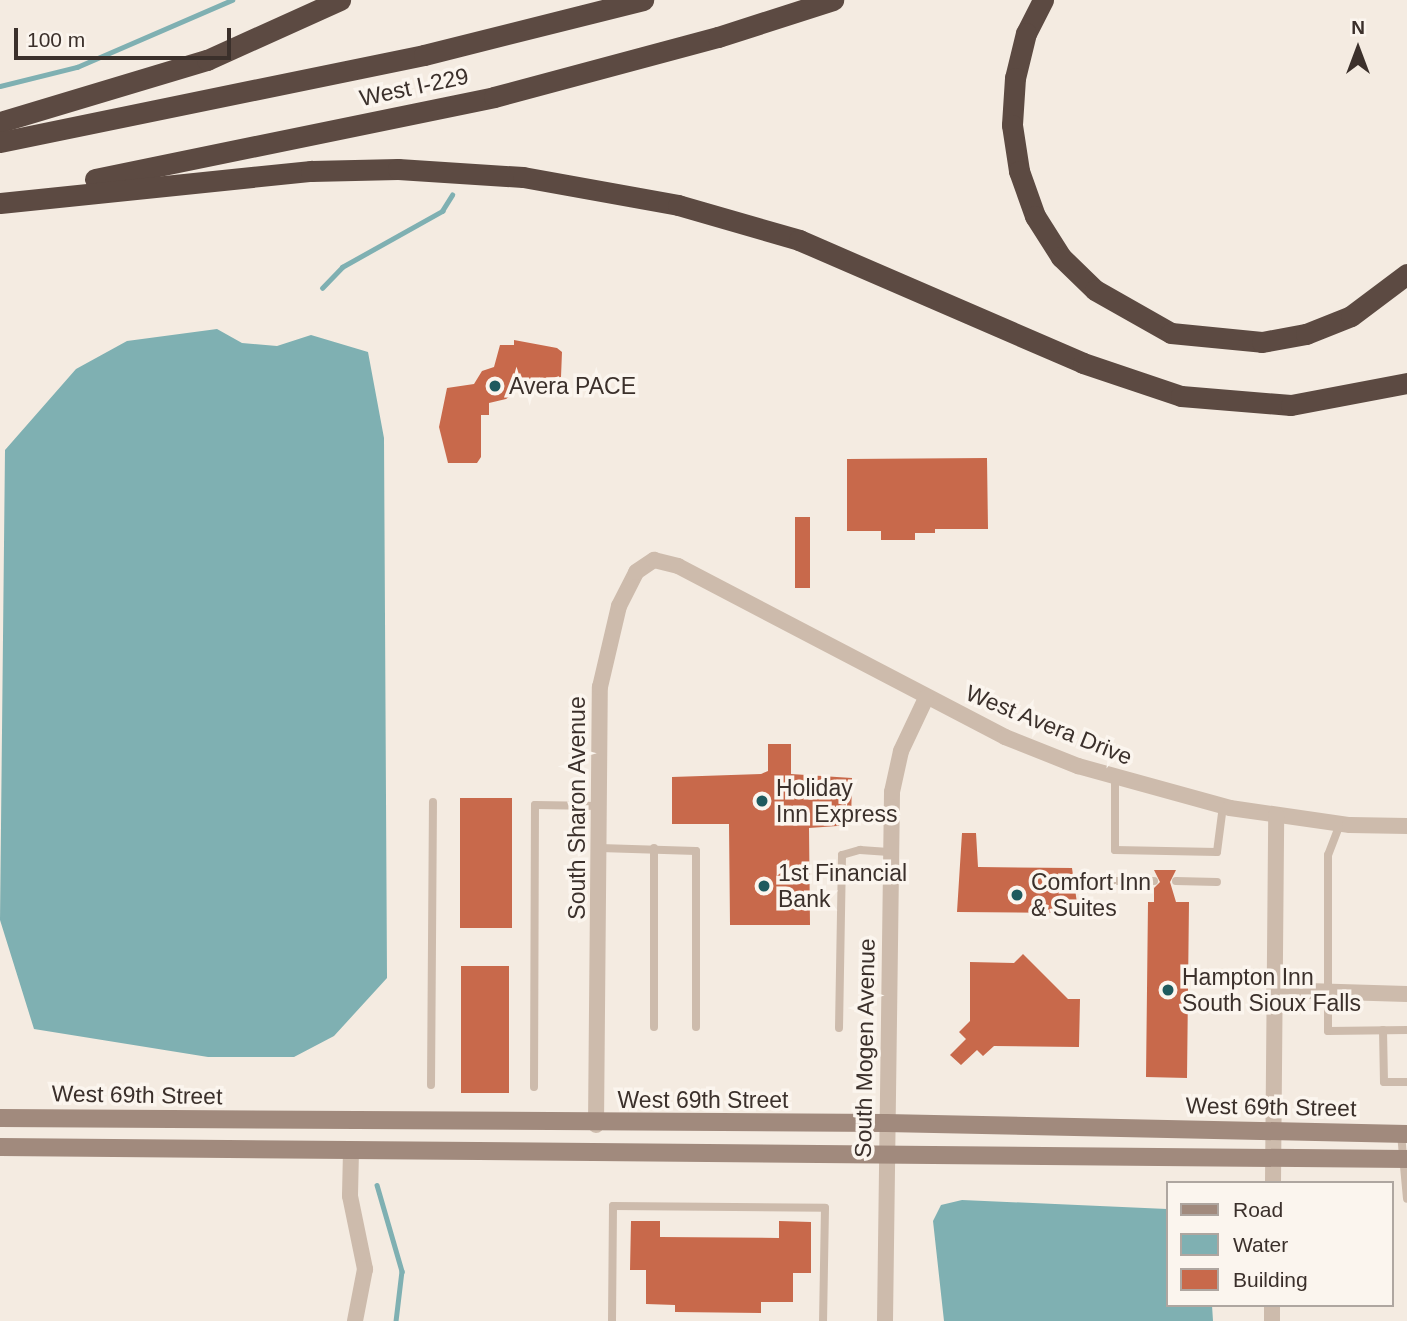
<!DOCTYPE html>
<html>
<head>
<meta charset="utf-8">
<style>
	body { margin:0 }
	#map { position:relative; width:1407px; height:1321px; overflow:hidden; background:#f4ebe1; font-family:Arial,sans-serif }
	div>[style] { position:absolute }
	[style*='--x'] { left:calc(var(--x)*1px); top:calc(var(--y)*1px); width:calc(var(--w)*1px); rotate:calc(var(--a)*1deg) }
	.water>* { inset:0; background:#7fb0b2 }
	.stream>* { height:4.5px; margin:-2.25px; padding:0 2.25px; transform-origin:2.25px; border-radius:2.25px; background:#7fb0b2 }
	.building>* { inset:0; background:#c8694b; transform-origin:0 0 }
	.lane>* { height:8px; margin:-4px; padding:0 4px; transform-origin:4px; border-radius:4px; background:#cdbbac }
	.street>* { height:16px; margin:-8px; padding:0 8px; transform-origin:8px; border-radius:8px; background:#cdbbac }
	.secondary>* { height:18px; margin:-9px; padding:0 9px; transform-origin:9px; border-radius:9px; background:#a18a7d }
	.highway>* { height:21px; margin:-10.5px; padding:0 10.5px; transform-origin:10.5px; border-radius:10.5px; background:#5c4a42 }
	.dots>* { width:19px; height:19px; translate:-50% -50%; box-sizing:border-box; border:4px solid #fbf5ee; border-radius:50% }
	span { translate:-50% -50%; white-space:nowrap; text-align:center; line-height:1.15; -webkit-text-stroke:7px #fbf5ee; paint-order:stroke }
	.street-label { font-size:23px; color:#3b302b }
	.poi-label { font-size:23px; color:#3b302b }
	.left { translate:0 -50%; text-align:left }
	.legend { position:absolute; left:1166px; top:1181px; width:228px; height:126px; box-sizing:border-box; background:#fbf5ee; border:2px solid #aea6a0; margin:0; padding:9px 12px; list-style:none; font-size:21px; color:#3b302b }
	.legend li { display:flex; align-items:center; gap:14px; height:35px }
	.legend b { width:35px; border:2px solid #aea6a0 }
	.north { position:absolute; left:1323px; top:14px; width:70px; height:70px; -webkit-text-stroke:5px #fbf5ee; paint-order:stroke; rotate:0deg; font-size:19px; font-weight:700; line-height:28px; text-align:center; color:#3b302b }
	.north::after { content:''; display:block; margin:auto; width:24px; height:32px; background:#3b302b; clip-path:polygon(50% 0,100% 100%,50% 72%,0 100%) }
	.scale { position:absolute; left:14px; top:28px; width:217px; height:32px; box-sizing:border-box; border:4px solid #3b302b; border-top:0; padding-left:9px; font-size:21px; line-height:24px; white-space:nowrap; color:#3b302b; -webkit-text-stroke:5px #fbf5ee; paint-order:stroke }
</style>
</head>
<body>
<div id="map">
	<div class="water">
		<div style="clip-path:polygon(217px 329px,242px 343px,277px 346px,311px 335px,368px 352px,384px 438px,387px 978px,334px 1036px,294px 1057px,208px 1057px,34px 1029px,0 920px,5px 450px,76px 369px,127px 341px)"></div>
		<div style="clip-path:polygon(962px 1200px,1167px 1209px,1167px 1305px,1212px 1305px,1213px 1321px,944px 1321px,933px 1221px,941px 1205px)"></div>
	</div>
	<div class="stream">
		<div style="--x:0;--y:86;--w:79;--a:-13.9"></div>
		<div style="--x:77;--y:67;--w:169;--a:-23.4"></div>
		<div style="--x:322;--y:288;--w:29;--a:-46"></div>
		<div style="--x:342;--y:267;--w:115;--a:-29.2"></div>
		<div style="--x:442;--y:211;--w:19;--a:-58"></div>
		<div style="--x:377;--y:1185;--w:90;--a:73.8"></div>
		<div style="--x:402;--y:1271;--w:50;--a:96.8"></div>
	</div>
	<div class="building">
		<div style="clip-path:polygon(514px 340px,557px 348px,562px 352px,561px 377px,522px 379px,522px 387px,506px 399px,489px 403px,489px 415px,481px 415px,481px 457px,477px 463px,448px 463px,439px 427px,447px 388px,474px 384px,482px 371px,494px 367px,500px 345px,514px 345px)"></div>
		<div style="clip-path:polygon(987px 458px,988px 529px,935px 529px,935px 533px,915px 533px,915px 540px,881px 540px,881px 531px,847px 531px,847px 459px)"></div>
		<div style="left:795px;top:517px;width:15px;height:71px"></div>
		<div style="clip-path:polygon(768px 744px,791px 744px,791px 774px,852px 778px,851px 825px,809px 828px,810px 925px,730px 925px,729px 824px,672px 824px,672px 777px,761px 774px,768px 771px)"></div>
		<div style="left:460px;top:798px;width:52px;height:130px"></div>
		<div style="clip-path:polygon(962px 833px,976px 833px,978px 867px,1072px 868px,1077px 903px,1071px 903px,1071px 913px,957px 912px)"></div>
		<div style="clip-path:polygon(1154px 870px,1176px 870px,1170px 882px,1176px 902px,1189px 902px,1187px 1078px,1146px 1077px,1148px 902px,1154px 902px,1154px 888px,1160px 882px)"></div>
		<div style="clip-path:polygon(1023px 954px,1068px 999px,1080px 999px,1079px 1047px,994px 1046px,983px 1056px,977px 1050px,961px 1065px,950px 1055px,966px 1039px,959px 1032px,970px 1021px,970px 962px,1014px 963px)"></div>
		<div style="left:461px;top:966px;width:48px;height:127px"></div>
		<div style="clip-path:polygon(631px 1221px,660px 1221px,660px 1237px,779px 1238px,779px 1221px,811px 1222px,811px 1273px,793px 1273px,793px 1302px,761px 1302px,761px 1313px,675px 1312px,675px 1305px,646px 1304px,646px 1270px,630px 1270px)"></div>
	</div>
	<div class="lane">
		<div style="--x:1115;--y:777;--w:73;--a:90"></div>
		<div style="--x:1115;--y:850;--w:102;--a:1.1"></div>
		<div style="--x:1217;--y:852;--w:46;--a:-82.6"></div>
		<div style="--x:1340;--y:824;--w:33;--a:111"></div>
		<div style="--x:1328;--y:855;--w:176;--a:90"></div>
		<div style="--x:1328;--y:1031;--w:79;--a:-0.7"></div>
		<div style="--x:600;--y:848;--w:96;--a:1.8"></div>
		<div style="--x:696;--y:851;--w:176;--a:90"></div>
		<div style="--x:654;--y:848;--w:179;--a:90"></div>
		<div style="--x:1115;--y:881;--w:39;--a:0"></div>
		<div style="--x:1176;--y:881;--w:41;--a:1.4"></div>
		<div style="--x:839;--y:1028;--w:173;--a:-89"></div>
		<div style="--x:842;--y:855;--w:19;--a:-16"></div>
		<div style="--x:860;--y:850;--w:29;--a:4"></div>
		<div style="--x:1383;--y:1030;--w:52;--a:88.9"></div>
		<div style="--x:1384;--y:1082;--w:23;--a:0"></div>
		<div style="--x:431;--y:1085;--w:283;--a:-89.6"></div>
		<div style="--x:534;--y:1087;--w:282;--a:-89.8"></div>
		<div style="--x:535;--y:805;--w:65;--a:0.9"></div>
		<div style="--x:1401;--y:1134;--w:65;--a:84.7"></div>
		<div style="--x:612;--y:1321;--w:115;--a:-89.5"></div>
		<div style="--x:613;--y:1206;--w:212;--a:0.5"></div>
		<div style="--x:825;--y:1208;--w:113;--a:91"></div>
	</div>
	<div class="street">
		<div style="--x:1274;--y:990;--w:133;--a:1.7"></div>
		<div style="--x:596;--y:1125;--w:438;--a:-89.5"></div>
		<div style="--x:600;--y:687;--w:83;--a:-76.8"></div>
		<div style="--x:619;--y:606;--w:38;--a:-63"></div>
		<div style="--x:636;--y:572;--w:22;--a:-34"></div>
		<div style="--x:654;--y:560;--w:25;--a:14"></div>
		<div style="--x:678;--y:566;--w:369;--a:27.6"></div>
		<div style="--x:1005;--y:737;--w:79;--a:21.7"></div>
		<div style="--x:1078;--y:766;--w:158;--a:15.4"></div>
		<div style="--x:1230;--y:808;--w:121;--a:8.1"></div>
		<div style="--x:1350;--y:825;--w:57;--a:1"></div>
		<div style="--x:351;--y:1151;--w:45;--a:91.3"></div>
		<div style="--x:350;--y:1196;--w:75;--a:78.4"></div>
		<div style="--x:365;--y:1269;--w:53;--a:100.9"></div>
		<div style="--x:1273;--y:1183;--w:368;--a:-89.5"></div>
		<div style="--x:885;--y:1321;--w:529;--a:-89.24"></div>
		<div style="--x:892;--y:792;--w:42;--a:-77.6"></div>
		<div style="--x:901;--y:751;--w:59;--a:-64.7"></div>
		<div style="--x:1272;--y:1321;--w:16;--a:-90"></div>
	</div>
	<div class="secondary">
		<div style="--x:0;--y:1118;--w:886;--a:0.32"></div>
		<div style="--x:886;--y:1123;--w:521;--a:1.21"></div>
		<div style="--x:0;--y:1147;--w:1407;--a:0.49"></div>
	</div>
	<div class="highway">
		<div style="--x:1043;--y:0;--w:37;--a:117"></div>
		<div style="--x:1026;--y:33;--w:46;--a:103.7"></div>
		<div style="--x:1015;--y:78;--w:47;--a:93.7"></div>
		<div style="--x:1012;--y:125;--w:47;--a:81.3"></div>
		<div style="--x:1019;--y:171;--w:48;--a:70.4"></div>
		<div style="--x:1035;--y:216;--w:49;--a:57.6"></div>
		<div style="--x:1061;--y:257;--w:47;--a:44.1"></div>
		<div style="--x:1095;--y:290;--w:87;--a:29.5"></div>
		<div style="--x:1171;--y:333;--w:91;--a:5.6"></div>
		<div style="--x:1262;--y:342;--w:45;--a:-10.3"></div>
		<div style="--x:1306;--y:334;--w:48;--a:-21.8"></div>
		<div style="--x:1351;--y:316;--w:70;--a:-36.9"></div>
		<div style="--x:0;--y:122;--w:216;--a:-16.7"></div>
		<div style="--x:207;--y:60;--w:146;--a:-24.3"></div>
		<div style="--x:0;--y:142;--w:433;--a:-11.6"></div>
		<div style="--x:424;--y:55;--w:226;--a:-14.1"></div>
		<div style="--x:95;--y:179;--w:407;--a:-11.6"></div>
		<div style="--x:494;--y:97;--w:232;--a:-15"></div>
		<div style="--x:718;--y:37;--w:121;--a:-17.8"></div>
		<div style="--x:0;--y:203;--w:313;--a:-5.9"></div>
		<div style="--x:311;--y:171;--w:87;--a:-1.3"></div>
		<div style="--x:398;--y:169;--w:125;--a:3.7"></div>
		<div style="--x:523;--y:177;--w:158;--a:10.2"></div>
		<div style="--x:678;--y:205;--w:126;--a:16.1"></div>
		<div style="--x:799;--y:240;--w:309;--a:23.4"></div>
		<div style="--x:1083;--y:363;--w:103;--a:18.6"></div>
		<div style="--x:1181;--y:396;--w:110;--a:4.7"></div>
		<div style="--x:1291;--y:405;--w:118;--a:-10.7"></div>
	</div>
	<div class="dots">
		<div style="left:495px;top:386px;background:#1f5a5e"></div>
		<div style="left:762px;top:801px;background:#1f5a5e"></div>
		<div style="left:764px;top:886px;background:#1f5a5e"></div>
		<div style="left:1017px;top:895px;background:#1f5a5e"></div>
		<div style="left:1168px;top:990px;background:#1f5a5e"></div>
	</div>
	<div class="street-label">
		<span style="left:414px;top:87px;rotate:-12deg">West I-229</span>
		<span style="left:1049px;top:725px;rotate:22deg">West Avera Drive</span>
		<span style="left:577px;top:808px;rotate:-90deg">South Sharon Avenue</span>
		<span style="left:865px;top:1048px;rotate:-89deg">South Mogen Avenue</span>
		<span style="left:137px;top:1095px;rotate:1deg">West 69th Street</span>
		<span style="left:703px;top:1100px">West 69th Street</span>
		<span style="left:1271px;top:1107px;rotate:1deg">West 69th Street</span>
	</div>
	<div class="poi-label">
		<span class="left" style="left:509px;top:386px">Avera PACE</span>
		<span class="left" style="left:776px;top:801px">Holiday<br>Inn Express</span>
		<span class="left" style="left:778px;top:886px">1st Financial<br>Bank</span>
		<span class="left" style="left:1031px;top:895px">Comfort Inn<br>&amp; Suites</span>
		<span class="left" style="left:1182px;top:990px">Hampton Inn<br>South Sioux Falls</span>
	</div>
	<ul class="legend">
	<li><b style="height:9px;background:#a18a7d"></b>Road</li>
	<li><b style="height:19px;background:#7fb0b2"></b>Water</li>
	<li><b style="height:19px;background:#c8694b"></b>Building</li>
	</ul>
	<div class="north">N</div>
	<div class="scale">100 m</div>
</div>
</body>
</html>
